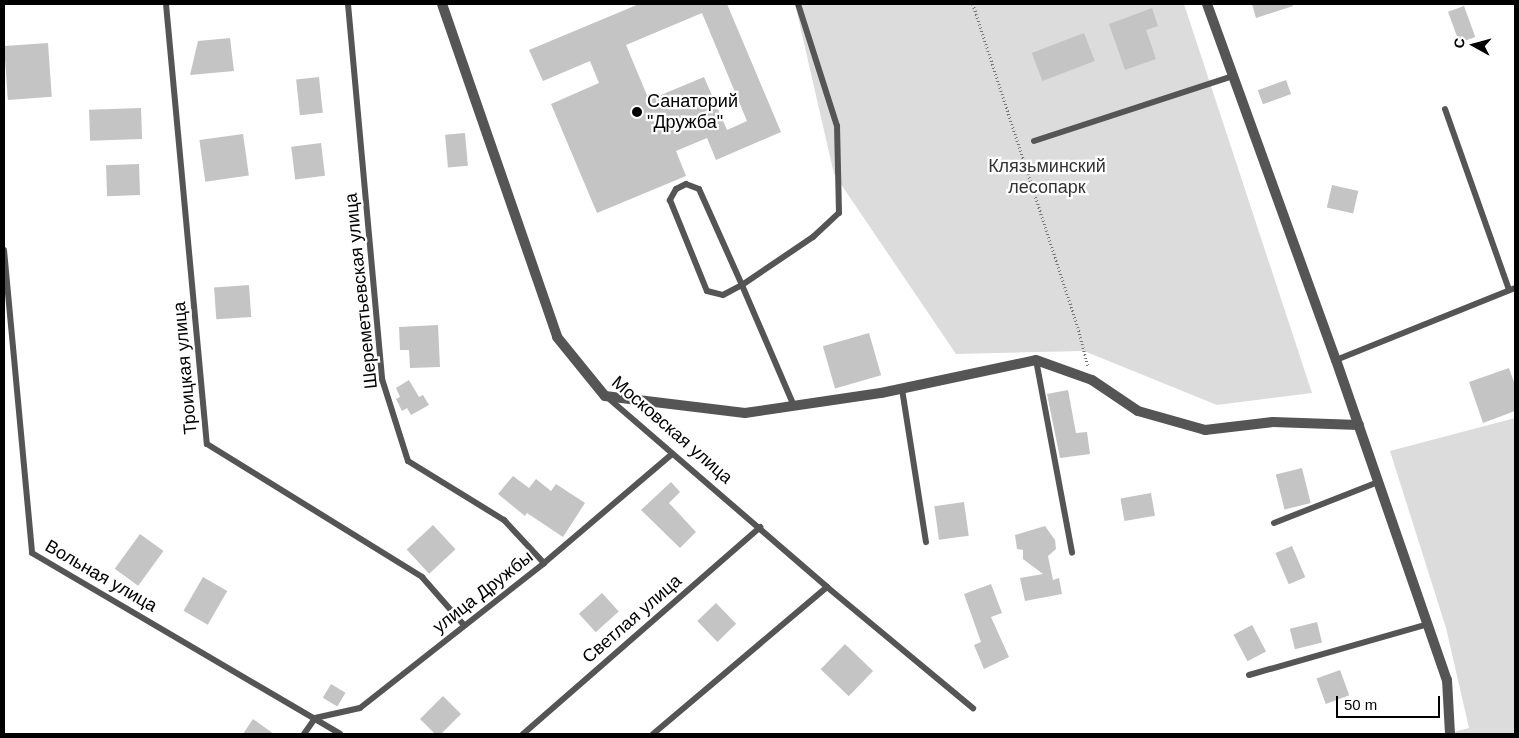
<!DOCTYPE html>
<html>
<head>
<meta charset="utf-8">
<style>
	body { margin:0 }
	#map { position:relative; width:1519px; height:738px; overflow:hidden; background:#fff; font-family:Arial,sans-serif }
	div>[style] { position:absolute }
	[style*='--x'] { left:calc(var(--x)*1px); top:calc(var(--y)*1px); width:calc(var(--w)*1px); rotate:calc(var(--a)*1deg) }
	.green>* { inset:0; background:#dcdcdc }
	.building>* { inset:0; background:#c4c4c4; transform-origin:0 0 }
	.path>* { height:2.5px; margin-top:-1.25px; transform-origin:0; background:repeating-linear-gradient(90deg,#777 0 1px,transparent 0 3.5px) }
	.lane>* { height:6px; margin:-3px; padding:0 3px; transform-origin:3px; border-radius:3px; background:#555 }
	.street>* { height:10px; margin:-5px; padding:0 5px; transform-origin:5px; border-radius:5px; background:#555 }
	.dots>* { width:14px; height:14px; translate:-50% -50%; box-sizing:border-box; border:2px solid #fff; border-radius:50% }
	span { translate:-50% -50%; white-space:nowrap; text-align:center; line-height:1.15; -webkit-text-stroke:4.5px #fff; paint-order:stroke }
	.poi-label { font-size:18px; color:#000 }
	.left { translate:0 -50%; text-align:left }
	.park-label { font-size:18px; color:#333 }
	.street-label { font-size:18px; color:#000 }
	.frame { position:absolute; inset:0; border:5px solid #000; pointer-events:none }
	.north { position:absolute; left:1449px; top:20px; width:50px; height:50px; -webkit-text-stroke:4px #fff; paint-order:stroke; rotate:277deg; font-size:14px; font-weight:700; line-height:20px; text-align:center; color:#000 }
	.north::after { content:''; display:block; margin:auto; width:18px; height:22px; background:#000; clip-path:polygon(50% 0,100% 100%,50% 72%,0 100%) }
	.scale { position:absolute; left:1336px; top:696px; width:104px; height:22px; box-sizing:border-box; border:2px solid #000; border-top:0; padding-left:6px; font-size:15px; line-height:18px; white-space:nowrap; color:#000; -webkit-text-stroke:4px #fff; paint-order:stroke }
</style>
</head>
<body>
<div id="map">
	<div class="green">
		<div style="clip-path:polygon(795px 4px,1184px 4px,1312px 393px,1217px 405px,1084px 351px,956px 354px,834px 174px)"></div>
		<div style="clip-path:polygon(1515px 418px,1515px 734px,1445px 734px,1469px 728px,1446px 628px,1390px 451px)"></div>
	</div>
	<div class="building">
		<div style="clip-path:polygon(evenodd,639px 4px,727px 4px,781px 132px,716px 160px,707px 138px,676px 151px,686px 176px,597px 213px,551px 104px,599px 83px,590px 61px,543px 81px,529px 50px,639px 4px,702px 13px,747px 121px,727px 130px,704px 77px,649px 100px,626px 45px,702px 13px)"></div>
		<div style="clip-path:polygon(1252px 4px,1292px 4px,1293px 6px,1256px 18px)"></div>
		<div style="left:1464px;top:6px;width:33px;height:17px;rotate:70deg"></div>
		<div style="clip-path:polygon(1152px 8px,1158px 26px,1146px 30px,1156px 59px,1125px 70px,1109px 24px)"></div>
		<div style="left:1084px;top:33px;width:30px;height:56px;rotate:69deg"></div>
		<div style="clip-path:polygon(230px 38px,234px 71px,190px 75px,198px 41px)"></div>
		<div style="left:48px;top:43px;width:54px;height:44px;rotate:86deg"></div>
		<div style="left:319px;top:77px;width:36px;height:23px;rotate:84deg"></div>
		<div style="left:1286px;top:80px;width:15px;height:30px;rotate:70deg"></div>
		<div style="left:141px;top:108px;width:31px;height:52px;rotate:88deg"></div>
		<div style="left:465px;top:133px;width:33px;height:20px;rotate:85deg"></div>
		<div style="left:243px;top:134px;width:42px;height:44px;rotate:82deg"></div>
		<div style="left:321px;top:143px;width:33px;height:30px;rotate:83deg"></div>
		<div style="left:139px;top:164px;width:31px;height:33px;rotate:88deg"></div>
		<div style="left:1332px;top:185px;width:27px;height:23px;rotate:13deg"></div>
		<div style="left:249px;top:285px;width:32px;height:35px;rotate:86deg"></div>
		<div style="clip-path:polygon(438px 325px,440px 367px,410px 368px,409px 350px,400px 350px,399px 327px)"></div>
		<div style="left:869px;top:333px;width:44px;height:48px;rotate:74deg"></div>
		<div style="clip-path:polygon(1509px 368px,1515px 385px,1515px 411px,1483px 423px,1469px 382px)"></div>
		<div style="clip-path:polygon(409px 380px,419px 397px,423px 395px,429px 405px,411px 415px,407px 408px,402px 411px,396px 399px,400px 397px,396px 388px)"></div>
		<div style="clip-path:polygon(1068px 390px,1076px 433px,1087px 432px,1090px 454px,1060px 458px,1047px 394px)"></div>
		<div style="left:1302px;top:468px;width:36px;height:27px;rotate:76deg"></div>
		<div style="clip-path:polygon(513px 476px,529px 488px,536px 479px,551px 491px,556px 484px,585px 503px,563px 537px,527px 513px,525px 516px,498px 494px)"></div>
		<div style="clip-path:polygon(671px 482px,680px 492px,669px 503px,696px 532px,680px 548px,641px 510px)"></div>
		<div style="left:1151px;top:493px;width:23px;height:31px;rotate:80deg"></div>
		<div style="left:964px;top:502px;width:34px;height:30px;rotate:82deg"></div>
		<div style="left:433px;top:525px;width:33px;height:36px;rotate:47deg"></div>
		<div style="clip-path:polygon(1045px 526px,1055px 540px,1056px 549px,1048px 556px,1053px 580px,1059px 578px,1062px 594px,1025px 601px,1020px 578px,1043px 574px,1023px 559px,1023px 550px,1017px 549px,1015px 535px)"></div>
		<div style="left:140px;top:534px;width:29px;height:43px;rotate:36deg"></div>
		<div style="left:1292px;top:546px;width:34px;height:18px;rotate:67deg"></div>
		<div style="left:203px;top:577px;width:28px;height:39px;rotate:30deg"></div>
		<div style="clip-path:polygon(991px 584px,1002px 613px,991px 617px,1009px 657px,984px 669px,974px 645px,981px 642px,964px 594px)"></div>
		<div style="left:602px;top:593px;width:25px;height:31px;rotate:48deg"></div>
		<div style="left:716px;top:603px;width:29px;height:26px;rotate:46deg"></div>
		<div style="left:1317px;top:622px;width:21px;height:28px;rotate:76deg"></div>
		<div style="left:1252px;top:625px;width:30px;height:21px;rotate:62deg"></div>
		<div style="left:845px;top:644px;width:39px;height:35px;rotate:44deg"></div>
		<div style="left:1340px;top:670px;width:27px;height:25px;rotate:70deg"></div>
		<div style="left:331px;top:684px;width:17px;height:16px;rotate:31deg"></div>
		<div style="clip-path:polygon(443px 696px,461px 714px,441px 734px,435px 734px,420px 719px)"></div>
		<div style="clip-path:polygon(253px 719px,274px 734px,243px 734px)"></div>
	</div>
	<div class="path">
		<div style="--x:973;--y:4;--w:340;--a:72"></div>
		<div style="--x:1078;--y:327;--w:40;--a:75.6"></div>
	</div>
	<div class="lane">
		<div style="--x:166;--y:4;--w:442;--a:84.7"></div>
		<div style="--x:207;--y:444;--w:253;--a:31.7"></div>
		<div style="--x:422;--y:577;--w:64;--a:48.8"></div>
		<div style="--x:348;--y:4;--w:377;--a:84.8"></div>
		<div style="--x:382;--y:379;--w:86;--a:72.4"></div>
		<div style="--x:408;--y:461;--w:113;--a:31.6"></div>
		<div style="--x:504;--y:520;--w:59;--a:47.1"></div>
		<div style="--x:1445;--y:109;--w:192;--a:70.5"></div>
		<div style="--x:1034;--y:141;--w:209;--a:-18.1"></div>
		<div style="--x:4;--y:250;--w:304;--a:84.7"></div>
		<div style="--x:32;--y:553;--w:357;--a:30.4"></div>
		<div style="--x:1036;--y:360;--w:196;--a:79.4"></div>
		<div style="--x:1336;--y:360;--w:193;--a:-21.9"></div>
		<div style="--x:902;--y:389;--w:155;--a:81.1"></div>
		<div style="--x:607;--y:397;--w:291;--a:40.8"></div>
		<div style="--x:827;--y:587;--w:190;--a:39.7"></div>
		<div style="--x:794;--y:406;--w:132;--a:-113.3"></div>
		<div style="--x:742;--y:285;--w:105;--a:-114.1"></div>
		<div style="--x:699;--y:189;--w:14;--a:-159"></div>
		<div style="--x:686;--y:184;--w:11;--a:153"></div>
		<div style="--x:676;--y:189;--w:13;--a:119"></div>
		<div style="--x:670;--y:200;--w:98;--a:67.9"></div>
		<div style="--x:707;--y:291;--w:16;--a:14"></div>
		<div style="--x:723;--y:295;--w:21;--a:-28"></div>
		<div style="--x:742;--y:285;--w:86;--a:-34.1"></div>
		<div style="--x:813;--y:237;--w:35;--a:-43"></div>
		<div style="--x:839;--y:213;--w:87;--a:-91.3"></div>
		<div style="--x:837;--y:126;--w:128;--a:-107.7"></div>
		<div style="--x:1274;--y:523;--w:112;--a:-21.5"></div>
		<div style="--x:1249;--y:675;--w:186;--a:-15.9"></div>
		<div style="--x:304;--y:734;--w:19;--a:-55"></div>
		<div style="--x:315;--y:718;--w:46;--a:-12.5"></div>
		<div style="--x:360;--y:708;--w:234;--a:-38.2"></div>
		<div style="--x:544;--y:563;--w:168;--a:-40.4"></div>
		<div style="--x:523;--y:734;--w:315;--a:-41.1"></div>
		<div style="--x:653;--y:734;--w:228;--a:-40.2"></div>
	</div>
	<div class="street">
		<div style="--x:442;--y:4;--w:352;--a:70.9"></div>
		<div style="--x:557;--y:337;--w:76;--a:50.9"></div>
		<div style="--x:605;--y:396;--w:141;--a:6.9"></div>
		<div style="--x:745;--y:413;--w:137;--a:-8.4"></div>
		<div style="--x:881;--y:393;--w:158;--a:-12"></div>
		<div style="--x:1036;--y:360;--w:59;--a:19.7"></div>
		<div style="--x:1092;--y:380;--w:55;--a:34"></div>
		<div style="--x:1138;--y:411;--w:70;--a:15.8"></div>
		<div style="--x:1205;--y:430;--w:68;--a:-6.7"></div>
		<div style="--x:1273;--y:422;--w:86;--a:2"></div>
		<div style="--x:1207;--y:4;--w:379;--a:70.1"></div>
		<div style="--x:1336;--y:360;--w:339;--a:70.9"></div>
		<div style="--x:1447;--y:680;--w:54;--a:86.8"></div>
	</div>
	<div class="dots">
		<div style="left:637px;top:112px;background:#000"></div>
	</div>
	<div class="poi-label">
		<span class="left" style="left:647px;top:112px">Санаторий<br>"Дружба"</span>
	</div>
	<div class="park-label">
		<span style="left:1047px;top:177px">Клязьминский<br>лесопарк</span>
	</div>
	<div class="street-label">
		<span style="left:361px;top:291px;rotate:-96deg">Шереметьевская улица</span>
		<span style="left:185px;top:368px;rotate:-95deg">Троицкая улица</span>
		<span style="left:672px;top:430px;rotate:41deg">Московская улица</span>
		<span style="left:101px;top:576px;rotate:30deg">Вольная улица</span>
		<span style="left:483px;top:592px;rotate:-38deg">улица Дружбы</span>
		<span style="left:632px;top:619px;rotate:-41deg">Светлая улица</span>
	</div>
	<div class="frame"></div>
	<div class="north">С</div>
	<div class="scale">50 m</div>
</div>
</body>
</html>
